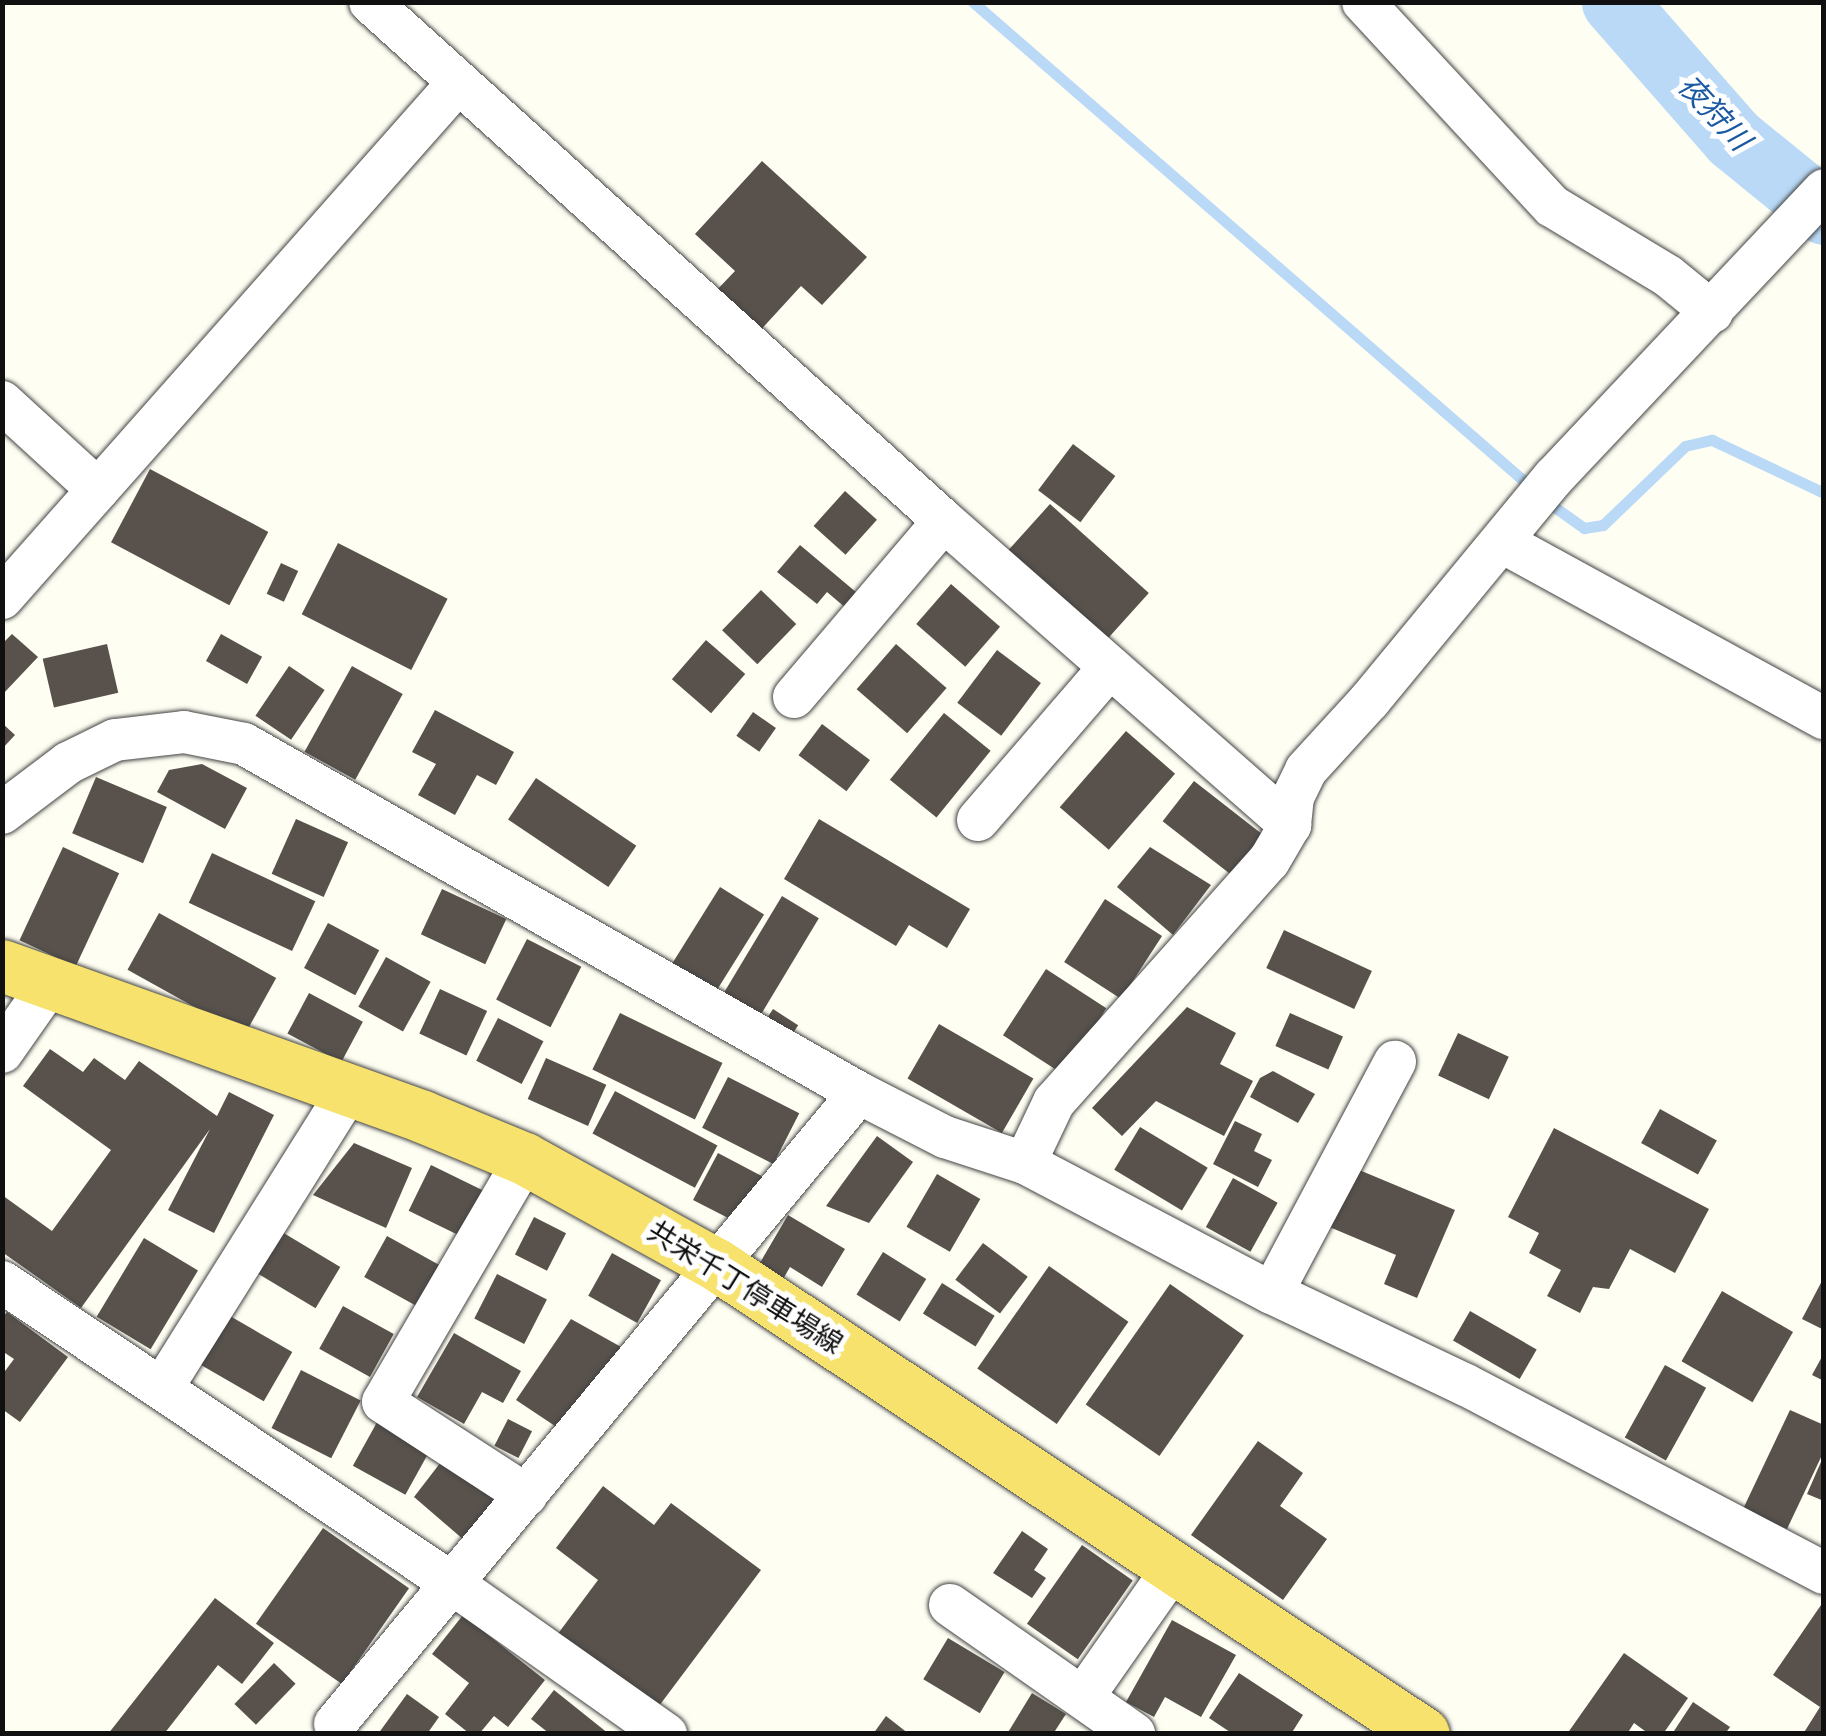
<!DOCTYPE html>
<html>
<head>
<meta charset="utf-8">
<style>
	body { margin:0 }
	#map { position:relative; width:1826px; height:1736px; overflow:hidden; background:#fffef3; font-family:"Libre Baskerville","Noto Sans JP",serif }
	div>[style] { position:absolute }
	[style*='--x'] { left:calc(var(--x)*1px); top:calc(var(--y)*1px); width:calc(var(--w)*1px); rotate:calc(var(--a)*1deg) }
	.stream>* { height:11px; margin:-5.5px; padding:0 5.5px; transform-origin:5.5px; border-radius:5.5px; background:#b9d9f6 }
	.river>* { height:65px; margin:-32.5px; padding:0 32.5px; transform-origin:32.5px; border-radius:32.5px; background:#b9d9f6 }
	.building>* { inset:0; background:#59524c; transform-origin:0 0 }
	.roads { filter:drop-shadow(0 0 2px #434343) drop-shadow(0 0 2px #434343) }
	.minor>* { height:42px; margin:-21px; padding:0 21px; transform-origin:21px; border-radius:21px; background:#fff }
	.major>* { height:52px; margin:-26px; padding:0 26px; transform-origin:26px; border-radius:26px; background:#f6e26c }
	span { translate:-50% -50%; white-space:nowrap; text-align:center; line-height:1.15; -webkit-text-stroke:10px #fff; paint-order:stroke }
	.street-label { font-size:28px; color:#101010 }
	.water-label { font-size:30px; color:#1a59a2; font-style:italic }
	.frame { position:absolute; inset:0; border:5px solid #101010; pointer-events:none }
</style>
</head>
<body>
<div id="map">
	<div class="stream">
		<div style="--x:973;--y:2;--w:741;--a:41"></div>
		<div style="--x:1546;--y:501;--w:47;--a:35.4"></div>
		<div style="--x:1584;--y:528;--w:19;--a:-9"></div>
		<div style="--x:1603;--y:525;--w:114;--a:-43.9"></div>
		<div style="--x:1685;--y:446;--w:28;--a:-13"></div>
		<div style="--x:1712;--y:440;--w:124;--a:25.3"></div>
	</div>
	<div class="river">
		<div style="--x:1614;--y:2;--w:181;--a:48.8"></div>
		<div style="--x:1733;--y:138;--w:117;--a:39.1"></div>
	</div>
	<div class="building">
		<div style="clip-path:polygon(762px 161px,867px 257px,822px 305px,801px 286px,757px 334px,713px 294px,735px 271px,695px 234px)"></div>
		<div style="left:1073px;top:444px;width:53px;height:58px;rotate:37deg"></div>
		<div style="left:150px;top:469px;width:134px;height:83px;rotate:28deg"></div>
		<div style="left:845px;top:491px;width:43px;height:47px;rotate:42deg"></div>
		<div style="left:1050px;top:504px;width:133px;height:66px;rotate:42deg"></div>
		<div style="left:338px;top:543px;width:123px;height:80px;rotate:27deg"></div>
		<div style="clip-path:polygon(800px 545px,863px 598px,847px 609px,827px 592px,817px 604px,777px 572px)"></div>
		<div style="left:281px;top:563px;width:19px;height:34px;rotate:25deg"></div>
		<div style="left:951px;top:584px;width:65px;height:53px;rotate:41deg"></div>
		<div style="left:761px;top:590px;width:49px;height:56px;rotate:44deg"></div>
		<div style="clip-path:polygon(12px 634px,38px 657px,2px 695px,2px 644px)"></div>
		<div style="left:221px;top:634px;width:47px;height:31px;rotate:29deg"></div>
		<div style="left:706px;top:640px;width:52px;height:52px;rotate:41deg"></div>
		<div style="left:107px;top:644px;width:50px;height:66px;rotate:77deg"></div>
		<div style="left:896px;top:644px;width:67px;height:60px;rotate:41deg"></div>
		<div style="left:997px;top:650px;width:55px;height:66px;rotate:37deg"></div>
		<div style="left:289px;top:666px;width:43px;height:60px;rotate:34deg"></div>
		<div style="left:352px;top:666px;width:58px;height:98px;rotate:29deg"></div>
		<div style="clip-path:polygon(435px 710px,514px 752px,496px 785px,477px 775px,455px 815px,418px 795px,436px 764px,412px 752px)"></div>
		<div style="left:753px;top:712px;width:28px;height:29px;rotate:35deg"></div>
		<div style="left:944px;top:713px;width:60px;height:86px;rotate:39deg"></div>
		<div style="clip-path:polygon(2px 723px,15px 735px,2px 749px)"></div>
		<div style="left:822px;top:724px;width:60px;height:39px;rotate:37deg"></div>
		<div style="left:1126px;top:731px;width:65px;height:101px;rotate:41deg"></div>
		<div style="clip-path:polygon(202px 764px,247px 788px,225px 829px,157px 792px,169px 770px)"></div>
		<div style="left:96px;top:777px;width:77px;height:61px;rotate:23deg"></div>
		<div style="left:536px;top:778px;width:121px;height:50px;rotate:34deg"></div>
		<div style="left:1194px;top:781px;width:87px;height:51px;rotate:38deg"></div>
		<div style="left:296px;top:819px;width:57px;height:60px;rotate:24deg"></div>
		<div style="clip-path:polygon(819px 819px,970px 909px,947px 948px,909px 925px,896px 946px,784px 879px)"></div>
		<div style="left:63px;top:847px;width:62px;height:103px;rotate:25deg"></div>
		<div style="clip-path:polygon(1150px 847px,1211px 885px,1173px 935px,1117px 887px)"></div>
		<div style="left:212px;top:853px;width:114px;height:55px;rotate:25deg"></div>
		<div style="left:720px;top:887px;width:52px;height:92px;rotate:32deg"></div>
		<div style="left:442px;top:889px;width:71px;height:50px;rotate:25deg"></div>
		<div style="left:782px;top:896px;width:43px;height:116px;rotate:31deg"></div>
		<div style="left:1105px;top:899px;width:68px;height:75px;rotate:33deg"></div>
		<div style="left:159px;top:913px;width:134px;height:65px;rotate:29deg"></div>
		<div style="left:328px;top:923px;width:58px;height:51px;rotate:28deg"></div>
		<div style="left:1284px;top:930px;width:97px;height:42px;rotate:25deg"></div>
		<div style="left:527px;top:939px;width:61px;height:68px;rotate:27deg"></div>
		<div style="left:386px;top:957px;width:51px;height:57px;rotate:29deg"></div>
		<div style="left:1046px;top:969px;width:72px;height:79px;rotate:33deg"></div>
		<div style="left:440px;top:989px;width:52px;height:49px;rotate:25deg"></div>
		<div style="left:309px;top:993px;width:61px;height:46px;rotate:28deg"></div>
		<div style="clip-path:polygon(1187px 1007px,1236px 1033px,1220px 1064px,1253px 1081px,1224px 1136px,1156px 1101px,1122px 1136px,1092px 1108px)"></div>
		<div style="left:773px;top:1009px;width:30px;height:23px;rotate:33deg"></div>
		<div style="left:620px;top:1013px;width:114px;height:63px;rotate:26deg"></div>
		<div style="left:1290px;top:1013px;width:58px;height:36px;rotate:24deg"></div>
		<div style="left:498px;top:1018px;width:51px;height:48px;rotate:27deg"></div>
		<div style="left:939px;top:1024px;width:109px;height:63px;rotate:30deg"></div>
		<div style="left:1458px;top:1033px;width:56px;height:47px;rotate:25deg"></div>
		<div style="clip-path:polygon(50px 1049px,83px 1072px,94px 1058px,125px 1080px,139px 1061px,217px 1116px,229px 1092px,274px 1115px,214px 1233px,168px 1210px,210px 1129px,81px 1308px,2px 1252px,2px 1195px,52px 1231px,111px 1150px,23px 1086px)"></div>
		<div style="left:546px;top:1058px;width:66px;height:45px;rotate:24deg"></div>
		<div style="clip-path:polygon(1273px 1071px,1315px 1094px,1298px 1123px,1250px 1097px,1260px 1078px)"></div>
		<div style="left:728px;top:1077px;width:80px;height:57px;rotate:27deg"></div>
		<div style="left:615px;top:1091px;width:116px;height:48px;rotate:28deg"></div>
		<div style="left:1660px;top:1109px;width:65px;height:39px;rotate:29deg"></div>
		<div style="clip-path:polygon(1235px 1121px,1262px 1134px,1254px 1151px,1272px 1160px,1258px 1187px,1213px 1164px)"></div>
		<div style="left:1140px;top:1127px;width:79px;height:50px;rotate:31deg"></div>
		<div style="clip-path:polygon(1554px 1128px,1709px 1209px,1675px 1273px,1630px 1249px,1609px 1289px,1593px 1287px,1580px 1313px,1547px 1296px,1561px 1270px,1529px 1253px,1539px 1233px,1508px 1217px)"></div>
		<div style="clip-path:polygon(877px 1136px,913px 1162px,869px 1223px,826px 1206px)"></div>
		<div style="clip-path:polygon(354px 1143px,412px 1168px,386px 1228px,313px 1195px)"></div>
		<div style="clip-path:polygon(718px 1153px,771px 1181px,734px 1221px,693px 1200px)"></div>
		<div style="left:431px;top:1165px;width:62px;height:51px;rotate:26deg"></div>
		<div style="clip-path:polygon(1352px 1167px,1455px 1210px,1417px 1298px,1384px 1284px,1396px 1255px,1327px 1226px)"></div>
		<div style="left:937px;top:1174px;width:50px;height:61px;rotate:30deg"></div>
		<div style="left:1233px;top:1178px;width:51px;height:56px;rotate:29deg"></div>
		<div style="clip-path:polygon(788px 1215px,845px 1249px,822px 1287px,790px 1267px,778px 1288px,754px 1273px)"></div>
		<div style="left:534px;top:1217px;width:36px;height:42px;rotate:27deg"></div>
		<div style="left:282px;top:1232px;width:68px;height:48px;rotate:31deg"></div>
		<div style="left:387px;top:1236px;width:65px;height:47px;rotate:29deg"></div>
		<div style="left:144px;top:1238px;width:63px;height:92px;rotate:31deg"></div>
		<div style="left:983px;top:1243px;width:56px;height:46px;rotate:37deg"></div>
		<div style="left:883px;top:1252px;width:51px;height:50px;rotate:32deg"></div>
		<div style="left:612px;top:1253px;width:56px;height:49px;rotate:29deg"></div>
		<div style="left:1049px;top:1266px;width:97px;height:125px;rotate:35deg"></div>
		<div style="left:497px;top:1274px;width:56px;height:50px;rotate:27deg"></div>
		<div style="clip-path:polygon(1824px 1277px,1824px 1330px,1802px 1319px)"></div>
		<div style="left:942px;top:1283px;width:62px;height:36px;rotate:32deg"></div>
		<div style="left:1170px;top:1284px;width:90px;height:147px;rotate:35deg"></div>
		<div style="left:1722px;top:1291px;width:82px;height:81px;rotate:30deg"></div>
		<div style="left:343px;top:1306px;width:58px;height:49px;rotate:29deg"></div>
		<div style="left:1470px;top:1311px;width:77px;height:34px;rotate:30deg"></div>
		<div style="clip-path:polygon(7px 1312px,68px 1357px,20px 1422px,2px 1409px,2px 1375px,14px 1359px,2px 1351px,2px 1318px)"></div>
		<div style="left:223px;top:1312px;width:80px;height:57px;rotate:30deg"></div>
		<div style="clip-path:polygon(571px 1319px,623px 1348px,561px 1430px,516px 1400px)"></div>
		<div style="clip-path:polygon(454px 1333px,521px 1371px,503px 1403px,482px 1392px,464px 1424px,417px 1397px)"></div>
		<div style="clip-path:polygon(1824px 1353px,1824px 1381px,1812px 1375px)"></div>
		<div style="left:1665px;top:1365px;width:47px;height:83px;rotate:29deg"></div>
		<div style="left:301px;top:1370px;width:67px;height:65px;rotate:27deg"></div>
		<div style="clip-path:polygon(1790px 1410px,1824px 1425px,1824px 1451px,1787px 1529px,1743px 1509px)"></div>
		<div style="left:381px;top:1415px;width:60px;height:58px;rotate:29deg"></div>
		<div style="left:508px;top:1419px;width:27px;height:30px;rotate:27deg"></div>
		<div style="clip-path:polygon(1258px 1441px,1303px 1473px,1280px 1506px,1327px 1539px,1283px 1600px,1191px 1535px)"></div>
		<div style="clip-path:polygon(1824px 1455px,1824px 1501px,1807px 1494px)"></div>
		<div style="clip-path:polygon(444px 1458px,499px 1495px,464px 1540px,414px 1497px)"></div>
		<div style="clip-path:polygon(603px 1486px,654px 1525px,671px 1503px,761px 1570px,656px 1710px,557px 1635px,598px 1580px,556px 1548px)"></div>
		<div style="left:323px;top:1528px;width:105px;height:117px;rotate:35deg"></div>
		<div style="clip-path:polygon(1022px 1531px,1048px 1549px,1034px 1570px,1046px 1578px,1032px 1598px,993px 1573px)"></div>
		<div style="left:1082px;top:1545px;width:62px;height:96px;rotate:35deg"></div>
		<div style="clip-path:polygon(215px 1598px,274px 1643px,242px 1684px,218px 1665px,164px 1734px,108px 1734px)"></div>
		<div style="clip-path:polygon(1821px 1605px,1824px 1734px,1803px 1734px,1820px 1707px,1773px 1675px)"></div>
		<div style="clip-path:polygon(463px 1615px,545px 1680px,508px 1727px,494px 1716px,479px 1734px,470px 1734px,445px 1714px,469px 1683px,432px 1654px)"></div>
		<div style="clip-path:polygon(1172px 1620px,1236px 1655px,1201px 1717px,1165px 1697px,1154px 1717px,1126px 1702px)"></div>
		<div style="left:948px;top:1638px;width:66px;height:48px;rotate:31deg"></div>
		<div style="clip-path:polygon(1624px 1653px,1688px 1698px,1663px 1734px,1649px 1734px,1634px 1723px,1627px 1734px,1567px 1734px)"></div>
		<div style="left:274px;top:1663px;width:30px;height:57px;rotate:44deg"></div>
		<div style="clip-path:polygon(1239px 1673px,1303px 1715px,1291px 1734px,1233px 1734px,1209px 1718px)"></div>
		<div style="clip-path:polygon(554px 1690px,609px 1734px,550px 1734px,531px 1719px)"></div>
		<div style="clip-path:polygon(1032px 1693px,1066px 1714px,1053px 1734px,1007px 1734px)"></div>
		<div style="clip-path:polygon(407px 1694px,439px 1717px,427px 1734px,378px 1734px)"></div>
		<div style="clip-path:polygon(1693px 1702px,1730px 1727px,1725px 1734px,1672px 1734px)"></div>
		<div style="clip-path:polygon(886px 1716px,909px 1734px,873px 1734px)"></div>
	</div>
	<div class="roads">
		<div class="minor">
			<div style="--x:370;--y:2;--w:774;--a:42.12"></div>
			<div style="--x:944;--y:521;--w:461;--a:41.3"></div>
			<div style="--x:1363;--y:2;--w:278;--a:47.2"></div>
			<div style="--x:1552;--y:206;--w:135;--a:31.1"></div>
			<div style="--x:1668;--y:276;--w:57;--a:39.3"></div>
			<div style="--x:2;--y:402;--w:130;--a:42.5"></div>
			<div style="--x:1502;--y:542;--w:367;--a:28.7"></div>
			<div style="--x:2;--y:598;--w:688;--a:-48.48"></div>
			<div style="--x:794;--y:697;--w:231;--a:-49.6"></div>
			<div style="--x:2;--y:813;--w:83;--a:-37.1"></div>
			<div style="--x:68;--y:763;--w:52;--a:-26.1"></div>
			<div style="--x:115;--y:740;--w:69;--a:-6.6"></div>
			<div style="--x:184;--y:732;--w:61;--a:11.3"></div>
			<div style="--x:244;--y:744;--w:707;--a:29.57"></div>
			<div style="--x:859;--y:1093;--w:97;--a:27.1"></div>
			<div style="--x:945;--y:1137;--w:84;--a:18"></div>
			<div style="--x:1025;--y:1163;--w:279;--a:27.8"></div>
			<div style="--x:1272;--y:1293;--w:215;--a:25.4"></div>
			<div style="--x:1466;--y:1385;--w:404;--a:27.7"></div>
			<div style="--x:978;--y:820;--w:202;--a:-49.2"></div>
			<div style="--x:2;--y:1052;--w:82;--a:-55"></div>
			<div style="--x:525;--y:1159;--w:281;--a:120.3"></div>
			<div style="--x:383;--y:1402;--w:171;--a:33"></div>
			<div style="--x:1025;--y:1163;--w:68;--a:-64.6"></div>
			<div style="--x:1054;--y:1102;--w:323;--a:-48.3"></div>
			<div style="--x:1269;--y:861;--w:42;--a:-59.7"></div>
			<div style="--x:1290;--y:825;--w:28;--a:-84"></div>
			<div style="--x:1293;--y:797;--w:30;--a:-64"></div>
			<div style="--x:1306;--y:770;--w:95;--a:-47.6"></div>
			<div style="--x:1370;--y:700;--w:289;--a:-50.5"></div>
			<div style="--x:1554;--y:477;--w:394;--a:-46.7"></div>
			<div style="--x:2;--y:1282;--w:543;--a:33.81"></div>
			<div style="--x:453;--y:1584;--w:261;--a:35.2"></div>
			<div style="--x:1272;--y:1293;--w:262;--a:-62"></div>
			<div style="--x:162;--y:1388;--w:350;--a:-57.9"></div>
			<div style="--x:950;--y:1605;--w:225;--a:35"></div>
			<div style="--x:1083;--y:1697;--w:155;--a:-55"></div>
			<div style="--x:335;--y:1724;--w:820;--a:-50.29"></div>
		</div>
		<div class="major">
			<div style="--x:2;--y:966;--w:447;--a:19.7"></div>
			<div style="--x:423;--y:1117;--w:110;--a:22.4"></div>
			<div style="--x:525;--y:1159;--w:219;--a:28.9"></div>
			<div style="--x:717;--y:1265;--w:848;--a:33.56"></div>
		</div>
	</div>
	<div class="street-label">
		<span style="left:745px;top:1288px;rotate:32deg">共栄千丁停車場線</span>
	</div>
	<div class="water-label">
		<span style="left:1714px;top:113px;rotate:47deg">夜狩川</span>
	</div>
	<div class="frame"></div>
</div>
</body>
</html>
